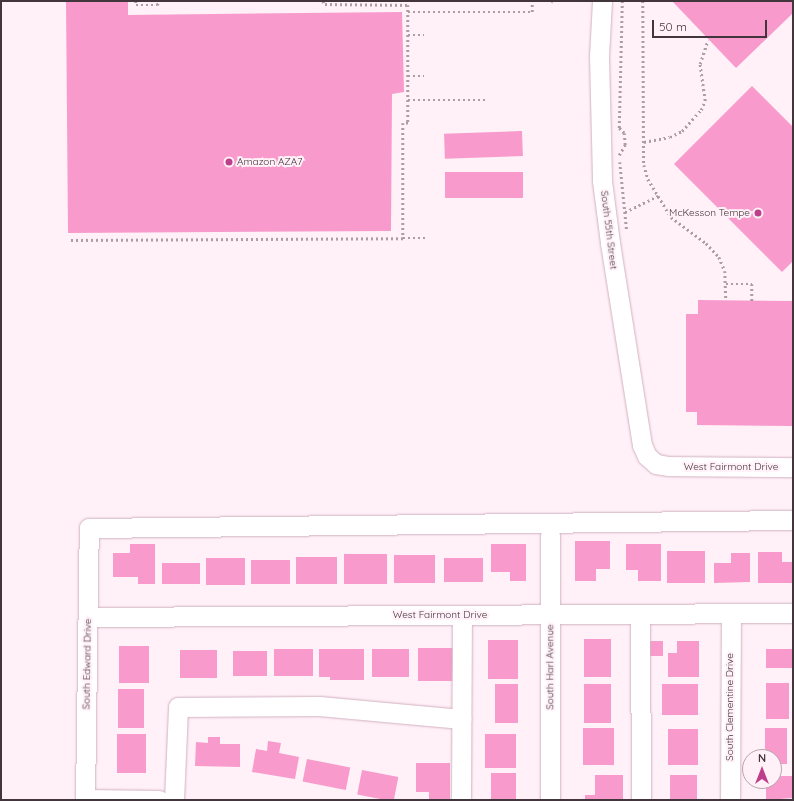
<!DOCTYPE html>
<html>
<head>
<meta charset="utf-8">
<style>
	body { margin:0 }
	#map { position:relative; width:794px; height:801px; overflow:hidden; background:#fff1f7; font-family:Quicksand,sans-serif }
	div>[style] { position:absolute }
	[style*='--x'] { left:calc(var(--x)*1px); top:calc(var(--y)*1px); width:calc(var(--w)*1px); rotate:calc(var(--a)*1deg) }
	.building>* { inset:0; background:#f89acb; transform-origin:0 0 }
	.path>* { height:2.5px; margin-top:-1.25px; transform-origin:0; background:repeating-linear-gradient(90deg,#aa9da3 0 2px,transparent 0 5px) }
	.roads { filter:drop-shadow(0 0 1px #d2b1c1) drop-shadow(0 0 1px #d2b1c1) }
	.minor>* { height:19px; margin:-9.5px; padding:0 9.5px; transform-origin:9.5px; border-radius:9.5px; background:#fff }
	.dots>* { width:11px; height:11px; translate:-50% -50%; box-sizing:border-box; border:2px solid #fff1f7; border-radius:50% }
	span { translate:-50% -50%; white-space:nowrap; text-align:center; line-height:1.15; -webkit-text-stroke:4px #fff1f7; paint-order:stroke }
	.poi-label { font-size:10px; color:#42353b }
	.left { translate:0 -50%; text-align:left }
	.right { translate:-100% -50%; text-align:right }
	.street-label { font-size:10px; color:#42353b }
	.frame { position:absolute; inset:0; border:2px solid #42353b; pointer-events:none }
	.north { position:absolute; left:742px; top:749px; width:40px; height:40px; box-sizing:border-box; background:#fff1f7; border:1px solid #b3a6ac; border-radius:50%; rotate:0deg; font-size:11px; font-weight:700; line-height:16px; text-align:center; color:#42353b }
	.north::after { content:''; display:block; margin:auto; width:14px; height:18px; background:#bd3e8a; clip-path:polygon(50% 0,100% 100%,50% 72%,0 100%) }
	.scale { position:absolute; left:652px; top:20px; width:115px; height:18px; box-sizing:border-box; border:2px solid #42353b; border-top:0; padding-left:5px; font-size:12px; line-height:14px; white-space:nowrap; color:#42353b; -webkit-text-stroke:3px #fff1f7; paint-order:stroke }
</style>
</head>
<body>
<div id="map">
	<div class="building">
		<div style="clip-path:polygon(66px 1px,128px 1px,128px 15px,402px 12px,404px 92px,392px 94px,391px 231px,68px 233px)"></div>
		<div style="clip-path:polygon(674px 1px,793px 1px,793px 13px,736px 68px,673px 2px)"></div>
		<div style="clip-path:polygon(752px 86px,793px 127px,793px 261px,782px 272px,674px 164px)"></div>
		<div style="left:522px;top:131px;width:25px;height:78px;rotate:88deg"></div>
		<div style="left:523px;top:172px;width:26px;height:78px;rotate:90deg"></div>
		<div style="clip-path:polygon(698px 300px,793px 301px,793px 426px,697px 425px,697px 412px,686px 412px,686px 314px,698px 314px)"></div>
		<div style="clip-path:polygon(575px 541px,610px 541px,610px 569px,596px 569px,596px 581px,575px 581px)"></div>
		<div style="clip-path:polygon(130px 544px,155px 544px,155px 584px,138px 584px,138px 577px,113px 577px,113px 553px,130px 553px)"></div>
		<div style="clip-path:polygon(491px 544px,526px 544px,526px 581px,510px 581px,510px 572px,491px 572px)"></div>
		<div style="clip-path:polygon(626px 544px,661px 544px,661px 581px,638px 581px,638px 570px,626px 570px)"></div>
		<div style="left:667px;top:551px;width:38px;height:32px"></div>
		<div style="clip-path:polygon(758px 552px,782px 552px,782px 562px,793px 562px,793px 583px,758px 583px)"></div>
		<div style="clip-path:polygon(731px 553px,750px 553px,750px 582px,714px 583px,714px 563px,731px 563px)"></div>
		<div style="left:344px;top:554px;width:43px;height:30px"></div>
		<div style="left:394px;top:555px;width:41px;height:28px"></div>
		<div style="left:296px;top:557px;width:41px;height:27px"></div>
		<div style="left:206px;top:558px;width:39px;height:27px"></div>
		<div style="left:444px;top:558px;width:39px;height:24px"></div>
		<div style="left:251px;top:560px;width:39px;height:24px"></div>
		<div style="left:162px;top:563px;width:38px;height:21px"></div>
		<div style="left:584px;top:639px;width:27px;height:38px"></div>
		<div style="left:488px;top:640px;width:30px;height:39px"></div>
		<div style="left:650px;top:641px;width:13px;height:15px"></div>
		<div style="clip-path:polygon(677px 641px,699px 641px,699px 677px,668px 677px,668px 653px,677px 653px)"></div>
		<div style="left:119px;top:646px;width:30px;height:37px"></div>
		<div style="left:418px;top:648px;width:35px;height:33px"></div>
		<div style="left:274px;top:649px;width:39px;height:27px"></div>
		<div style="clip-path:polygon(319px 649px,364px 649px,364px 680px,330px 680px,330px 677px,319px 677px)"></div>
		<div style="left:372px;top:649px;width:37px;height:28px"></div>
		<div style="left:766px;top:649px;width:27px;height:19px"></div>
		<div style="left:180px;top:650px;width:37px;height:28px"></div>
		<div style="left:233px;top:651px;width:34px;height:25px"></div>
		<div style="left:766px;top:683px;width:23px;height:36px"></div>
		<div style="left:495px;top:684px;width:23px;height:39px"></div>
		<div style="left:584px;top:684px;width:27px;height:39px"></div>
		<div style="left:662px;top:684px;width:36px;height:31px"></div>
		<div style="left:118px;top:689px;width:26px;height:39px"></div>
		<div style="left:583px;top:728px;width:31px;height:37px"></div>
		<div style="clip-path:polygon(765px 728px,787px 728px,787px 764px,774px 764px,774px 757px,765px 757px)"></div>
		<div style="left:668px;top:729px;width:30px;height:36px"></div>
		<div style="left:117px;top:734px;width:29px;height:39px"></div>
		<div style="left:485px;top:734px;width:31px;height:34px"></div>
		<div style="clip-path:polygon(208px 737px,220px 737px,220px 744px,240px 744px,240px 767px,195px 766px,196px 742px,208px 743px)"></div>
		<div style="clip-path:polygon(268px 741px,281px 743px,279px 753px,299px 757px,295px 779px,252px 772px,256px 749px,267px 751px)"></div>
		<div style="left:307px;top:759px;width:44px;height:23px;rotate:11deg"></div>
		<div style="clip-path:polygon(416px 763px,450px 763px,450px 800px,429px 800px,429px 792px,416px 792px)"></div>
		<div style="left:362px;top:770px;width:37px;height:25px;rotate:11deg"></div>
		<div style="left:491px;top:773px;width:25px;height:27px"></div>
		<div style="clip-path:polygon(595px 775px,623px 775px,623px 800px,585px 800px,585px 795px,595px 795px)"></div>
		<div style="left:670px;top:775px;width:27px;height:25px"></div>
		<div style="clip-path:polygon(774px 776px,793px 776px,793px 798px,766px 800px,766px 781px,774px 781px)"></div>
	</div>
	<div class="path">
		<div style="--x:136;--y:1;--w:4;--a:90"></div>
		<div style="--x:136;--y:5;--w:21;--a:0"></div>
		<div style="--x:157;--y:5;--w:4;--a:-63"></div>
		<div style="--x:323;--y:1;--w:4;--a:56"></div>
		<div style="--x:325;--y:4;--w:83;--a:0.7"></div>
		<div style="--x:408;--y:5;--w:118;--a:90"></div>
		<div style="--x:408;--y:123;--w:5;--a:180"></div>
		<div style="--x:403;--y:123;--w:115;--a:90"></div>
		<div style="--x:403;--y:238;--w:23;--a:0"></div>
		<div style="--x:643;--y:1;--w:164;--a:89.7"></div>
		<div style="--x:644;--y:165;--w:15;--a:74"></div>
		<div style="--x:648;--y:179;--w:44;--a:58.8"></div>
		<div style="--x:671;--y:217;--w:44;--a:36.6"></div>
		<div style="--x:706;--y:243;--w:19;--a:47"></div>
		<div style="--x:719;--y:257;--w:15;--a:67"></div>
		<div style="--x:725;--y:271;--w:29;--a:88"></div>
		<div style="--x:551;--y:2;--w:1;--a:-45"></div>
		<div style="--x:408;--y:12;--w:124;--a:0"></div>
		<div style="--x:532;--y:12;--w:10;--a:-90"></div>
		<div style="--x:408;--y:35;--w:16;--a:0"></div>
		<div style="--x:408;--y:76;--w:16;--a:0"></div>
		<div style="--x:408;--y:100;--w:80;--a:0"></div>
		<div style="--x:644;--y:142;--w:26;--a:-11"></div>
		<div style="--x:670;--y:137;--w:13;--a:-27"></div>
		<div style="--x:682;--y:131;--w:28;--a:-48"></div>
		<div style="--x:701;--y:110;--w:10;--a:-66"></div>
		<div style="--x:705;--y:101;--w:37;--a:-98"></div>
		<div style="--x:700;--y:64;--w:25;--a:-72"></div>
		<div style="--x:619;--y:155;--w:12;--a:-59"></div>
		<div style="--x:625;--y:145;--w:12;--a:-95"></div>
		<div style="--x:624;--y:133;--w:7;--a:-135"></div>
		<div style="--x:619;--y:128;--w:127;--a:-88.6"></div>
		<div style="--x:620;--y:162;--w:70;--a:84.3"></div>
		<div style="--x:625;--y:212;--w:37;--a:-26"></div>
		<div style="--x:71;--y:240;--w:332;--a:-0.3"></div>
		<div style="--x:726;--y:284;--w:26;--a:0"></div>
		<div style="--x:752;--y:284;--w:17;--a:90"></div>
	</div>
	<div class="roads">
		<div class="minor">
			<div style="--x:602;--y:1;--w:55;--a:93.1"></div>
			<div style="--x:599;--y:56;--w:125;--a:88.6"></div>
			<div style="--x:602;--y:181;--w:63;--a:82.6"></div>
			<div style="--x:610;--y:243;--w:205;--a:81"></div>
			<div style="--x:642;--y:445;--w:12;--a:66"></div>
			<div style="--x:647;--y:456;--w:12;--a:42"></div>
			<div style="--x:656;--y:464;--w:13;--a:9"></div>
			<div style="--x:669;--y:466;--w:124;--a:0.5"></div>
			<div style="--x:550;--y:535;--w:265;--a:90"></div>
			<div style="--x:640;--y:614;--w:186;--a:89.7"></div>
			<div style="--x:88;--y:617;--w:705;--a:-0.33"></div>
			<div style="--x:85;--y:799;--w:74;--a:0.8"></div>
			<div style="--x:85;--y:800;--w:272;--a:-89.2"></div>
			<div style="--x:89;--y:528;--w:704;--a:-0.65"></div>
			<div style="--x:174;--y:800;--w:93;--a:-87.5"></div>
			<div style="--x:178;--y:707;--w:141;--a:-0.4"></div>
			<div style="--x:319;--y:706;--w:143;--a:5.2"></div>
			<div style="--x:461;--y:800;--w:185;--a:-89.7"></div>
			<div style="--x:730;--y:800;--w:186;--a:-89.7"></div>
		</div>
	</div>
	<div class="dots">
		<div style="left:229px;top:162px;background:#bd3e8a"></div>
		<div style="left:758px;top:213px;background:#bd3e8a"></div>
	</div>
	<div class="poi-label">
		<span class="left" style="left:237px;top:162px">Amazon AZA7</span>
		<span class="right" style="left:750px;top:213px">McKesson Tempe</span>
	</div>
	<div class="street-label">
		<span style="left:609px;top:230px;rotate:83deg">South 55th Street</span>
		<span style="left:731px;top:467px">West Fairmont Drive</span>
		<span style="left:440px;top:615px">West Fairmont Drive</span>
		<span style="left:87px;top:664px;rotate:-89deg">South Edward Drive</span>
		<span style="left:550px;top:667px;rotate:-90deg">South Harl Avenue</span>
		<span style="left:730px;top:707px;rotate:-90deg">South Clementine Drive</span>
	</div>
	<div class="frame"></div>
	<div class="north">N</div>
	<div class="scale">50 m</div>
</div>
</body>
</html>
